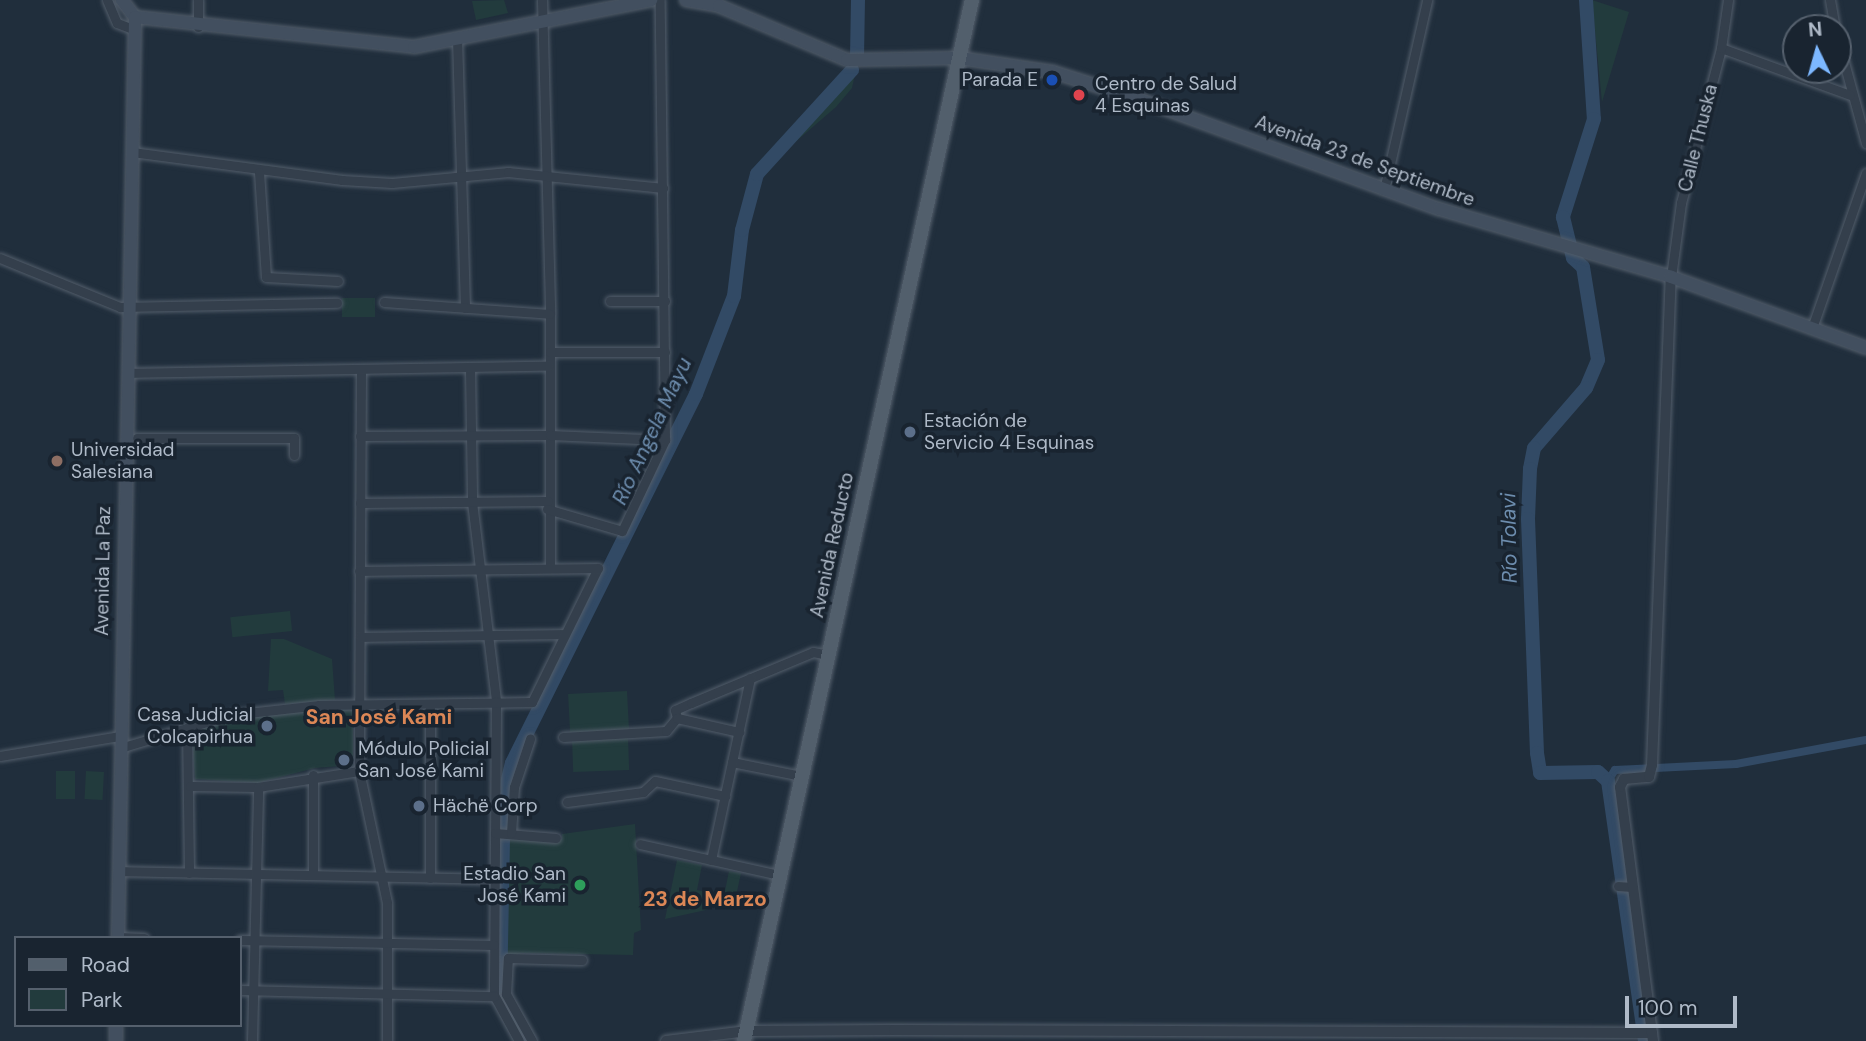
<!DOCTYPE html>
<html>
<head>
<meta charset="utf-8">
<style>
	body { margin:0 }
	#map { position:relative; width:1866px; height:1041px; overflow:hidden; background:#202e3c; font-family:"DM Sans",sans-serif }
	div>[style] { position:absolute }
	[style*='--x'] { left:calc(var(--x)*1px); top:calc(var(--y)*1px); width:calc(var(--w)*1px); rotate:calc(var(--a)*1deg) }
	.green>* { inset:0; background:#223b3d; transform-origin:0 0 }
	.canal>* { height:8px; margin:-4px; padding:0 4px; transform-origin:4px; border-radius:4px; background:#324a65 }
	.river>* { height:14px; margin:-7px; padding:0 7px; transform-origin:7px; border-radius:7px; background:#324a65 }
	.roads { filter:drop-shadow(0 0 2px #525d6a) drop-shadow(0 0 2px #525d6a) }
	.minor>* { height:9px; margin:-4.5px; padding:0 4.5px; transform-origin:4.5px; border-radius:4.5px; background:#343f4c }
	.tertiary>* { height:10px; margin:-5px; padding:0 5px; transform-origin:5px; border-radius:5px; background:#343f4c }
	.secondary>* { height:12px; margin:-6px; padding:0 6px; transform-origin:6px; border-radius:6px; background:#424f5f }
	.primary>* { height:14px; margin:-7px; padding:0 7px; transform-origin:7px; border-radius:7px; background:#525f6c }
	.dots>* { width:19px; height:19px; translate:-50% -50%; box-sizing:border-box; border:4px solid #192430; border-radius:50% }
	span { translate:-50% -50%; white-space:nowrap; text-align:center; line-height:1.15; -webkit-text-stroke:7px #192430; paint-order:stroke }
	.poi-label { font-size:19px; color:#afbac8 }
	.right { translate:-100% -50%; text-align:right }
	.left { translate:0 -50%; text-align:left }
	.street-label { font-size:19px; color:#afbac8 }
	.water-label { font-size:21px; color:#6d8dae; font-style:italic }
	.neighbourhood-label { font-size:21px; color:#dc8756; font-weight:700 }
	.legend { position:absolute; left:14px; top:936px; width:228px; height:91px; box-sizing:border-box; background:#192430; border:2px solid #55606d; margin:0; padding:9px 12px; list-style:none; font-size:21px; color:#afbac8 }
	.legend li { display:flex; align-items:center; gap:14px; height:35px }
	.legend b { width:35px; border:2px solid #55606d }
	.north { position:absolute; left:1782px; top:14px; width:70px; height:70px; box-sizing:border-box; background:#192430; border:2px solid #55606d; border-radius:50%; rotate:355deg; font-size:19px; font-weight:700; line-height:28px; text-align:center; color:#afbac8 }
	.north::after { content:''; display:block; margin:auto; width:24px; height:32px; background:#7db8ff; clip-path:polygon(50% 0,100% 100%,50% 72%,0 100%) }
	.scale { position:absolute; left:1625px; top:996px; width:112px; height:32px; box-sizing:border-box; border:4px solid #afbac8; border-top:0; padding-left:9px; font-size:21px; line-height:24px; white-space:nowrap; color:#afbac8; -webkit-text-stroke:5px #192430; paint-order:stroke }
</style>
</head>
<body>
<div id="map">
	<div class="green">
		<div style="clip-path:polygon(504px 0,508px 13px,476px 20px,472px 1px)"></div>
		<div style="clip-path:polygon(1592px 0,1629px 12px,1602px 102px)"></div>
		<div style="clip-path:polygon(856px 70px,852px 88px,836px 107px,786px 150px,765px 176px,785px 145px)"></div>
		<div style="left:342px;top:298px;width:33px;height:19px"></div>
		<div style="left:290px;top:611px;width:20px;height:60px;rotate:84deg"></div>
		<div style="clip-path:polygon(271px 639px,284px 639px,332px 659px,335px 700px,285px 704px,283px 690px,268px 691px)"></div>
		<div style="left:627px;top:691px;width:39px;height:59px;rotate:87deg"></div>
		<div style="clip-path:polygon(319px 709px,353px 709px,353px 765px,315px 768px,257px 783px,195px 779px,191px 730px,233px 719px)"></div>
		<div style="left:628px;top:737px;width:33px;height:56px;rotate:88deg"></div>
		<div style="left:56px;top:771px;width:19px;height:28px"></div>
		<div style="left:86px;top:771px;width:18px;height:28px;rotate:3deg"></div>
		<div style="clip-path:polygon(635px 824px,641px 930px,634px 933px,633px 955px,521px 953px,496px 964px,498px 836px,562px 839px,562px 834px)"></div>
		<div style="clip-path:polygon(677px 860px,702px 865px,697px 890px,724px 896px,729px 871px,741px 873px,736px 896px,706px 910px,665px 919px)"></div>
	</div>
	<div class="canal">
		<div style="--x:1608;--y:781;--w:13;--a:-58"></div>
		<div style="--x:1615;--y:770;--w:121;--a:-2.8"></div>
		<div style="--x:1736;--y:764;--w:132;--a:-10.5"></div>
	</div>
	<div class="river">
		<div style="--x:1586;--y:0;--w:119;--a:86.2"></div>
		<div style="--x:1594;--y:119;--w:103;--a:107.6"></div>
		<div style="--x:1563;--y:217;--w:42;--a:76.3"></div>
		<div style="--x:1573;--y:258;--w:13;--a:42"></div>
		<div style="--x:1583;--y:267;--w:94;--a:80.8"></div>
		<div style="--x:1598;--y:360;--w:30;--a:113"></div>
		<div style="--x:1586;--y:388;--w:79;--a:130.9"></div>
		<div style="--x:1534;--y:448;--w:21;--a:101"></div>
		<div style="--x:1530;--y:469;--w:50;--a:92.3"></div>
		<div style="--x:1528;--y:519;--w:234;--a:87.8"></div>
		<div style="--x:1537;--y:753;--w:20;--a:81"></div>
		<div style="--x:1540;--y:773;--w:58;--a:-1"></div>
		<div style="--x:1598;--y:772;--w:13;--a:42"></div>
		<div style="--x:1608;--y:781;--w:263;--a:81.9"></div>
		<div style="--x:857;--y:57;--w:57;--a:-89"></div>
		<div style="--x:504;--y:825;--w:30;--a:-90"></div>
		<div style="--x:504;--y:795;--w:33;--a:-76"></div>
		<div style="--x:512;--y:763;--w:412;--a:-63.5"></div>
		<div style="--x:696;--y:394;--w:105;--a:-68.8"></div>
		<div style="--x:734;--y:296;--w:66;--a:-83.1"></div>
		<div style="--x:742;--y:230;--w:58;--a:-75"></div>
		<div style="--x:757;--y:174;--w:141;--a:-47.6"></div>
		<div style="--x:503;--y:840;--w:154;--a:91.1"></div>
		<div style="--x:500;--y:994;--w:54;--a:61"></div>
	</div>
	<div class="roads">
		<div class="minor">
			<div style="--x:107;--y:0;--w:25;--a:67"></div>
			<div style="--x:117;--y:23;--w:19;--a:21"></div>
			<div style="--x:542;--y:0;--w:314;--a:88.5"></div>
			<div style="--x:550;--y:314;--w:254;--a:90"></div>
			<div style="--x:1830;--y:0;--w:28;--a:80"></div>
			<div style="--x:198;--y:27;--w:27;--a:-90"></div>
			<div style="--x:457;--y:38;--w:270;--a:88.3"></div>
			<div style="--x:1838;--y:40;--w:107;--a:74.8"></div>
			<div style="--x:1721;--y:48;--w:137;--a:20"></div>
			<div style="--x:132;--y:152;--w:212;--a:7.6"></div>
			<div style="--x:342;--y:180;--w:50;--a:3.4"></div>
			<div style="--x:392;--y:183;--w:117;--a:-5.4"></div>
			<div style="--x:508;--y:172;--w:156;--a:5.9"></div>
			<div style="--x:259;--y:172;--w:105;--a:86.2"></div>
			<div style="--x:266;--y:277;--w:72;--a:3.2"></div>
			<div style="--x:1384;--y:190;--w:195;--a:-77.2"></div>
			<div style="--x:0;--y:258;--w:130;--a:22.2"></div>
			<div style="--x:120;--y:307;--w:217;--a:-1.1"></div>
			<div style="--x:1671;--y:277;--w:75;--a:-82.3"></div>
			<div style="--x:1681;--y:203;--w:160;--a:-75.5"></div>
			<div style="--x:1721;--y:48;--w:49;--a:-81.7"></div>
			<div style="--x:610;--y:301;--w:55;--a:0"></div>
			<div style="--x:384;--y:302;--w:166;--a:4.1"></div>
			<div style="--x:1812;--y:328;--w:164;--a:-70.8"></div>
			<div style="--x:550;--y:352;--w:115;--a:0"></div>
			<div style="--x:470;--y:368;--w:134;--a:89.1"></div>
			<div style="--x:472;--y:502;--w:200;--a:83.1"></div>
			<div style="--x:496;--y:701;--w:294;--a:90.4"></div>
			<div style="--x:494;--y:995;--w:52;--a:61.5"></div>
			<div style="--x:361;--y:369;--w:402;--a:90.3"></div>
			<div style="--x:359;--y:771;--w:135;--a:78"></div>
			<div style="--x:387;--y:903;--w:138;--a:90"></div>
			<div style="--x:127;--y:373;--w:422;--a:-1"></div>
			<div style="--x:360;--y:436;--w:190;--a:-0.3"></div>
			<div style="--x:550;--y:435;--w:115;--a:2.5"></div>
			<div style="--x:137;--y:438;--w:157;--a:0"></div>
			<div style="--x:294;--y:438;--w:17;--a:90"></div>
			<div style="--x:360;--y:503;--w:188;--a:-0.6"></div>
			<div style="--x:547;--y:509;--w:78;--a:16.3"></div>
			<div style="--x:622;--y:531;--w:101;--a:-64.7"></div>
			<div style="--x:665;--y:440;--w:440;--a:-90.7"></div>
			<div style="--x:360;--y:637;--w:204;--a:-0.8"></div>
			<div style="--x:677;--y:718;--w:8;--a:-104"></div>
			<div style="--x:675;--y:710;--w:17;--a:-24"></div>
			<div style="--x:691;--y:703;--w:132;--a:-22.7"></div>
			<div style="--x:813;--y:652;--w:15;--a:11"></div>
			<div style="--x:187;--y:728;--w:145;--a:89.2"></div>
			<div style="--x:563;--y:737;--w:103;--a:-3.3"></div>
			<div style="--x:666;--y:731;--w:17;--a:-50"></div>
			<div style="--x:677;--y:718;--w:64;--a:12.7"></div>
			<div style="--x:120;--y:748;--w:115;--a:-16.7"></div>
			<div style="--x:230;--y:715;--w:90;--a:-6.4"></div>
			<div style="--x:319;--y:705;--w:213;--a:-0.8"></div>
			<div style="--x:532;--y:702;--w:149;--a:-63.8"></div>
			<div style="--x:598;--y:568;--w:239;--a:179.3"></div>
			<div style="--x:0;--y:756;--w:122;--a:-9.5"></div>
			<div style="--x:732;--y:762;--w:70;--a:11.5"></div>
			<div style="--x:190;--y:786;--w:68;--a:0.8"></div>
			<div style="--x:258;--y:787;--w:102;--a:-9"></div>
			<div style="--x:567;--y:802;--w:77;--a:-7.5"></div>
			<div style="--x:643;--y:792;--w:16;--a:-43"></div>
			<div style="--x:655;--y:781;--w:72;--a:12.1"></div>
			<div style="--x:495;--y:833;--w:61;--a:4.7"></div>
			<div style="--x:511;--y:833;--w:46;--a:-86.3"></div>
			<div style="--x:514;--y:787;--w:51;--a:-71.6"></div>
			<div style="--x:640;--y:844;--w:142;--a:12.6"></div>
			<div style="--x:711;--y:860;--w:186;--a:-77.9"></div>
			<div style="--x:119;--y:871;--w:375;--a:1.2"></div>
			<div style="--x:313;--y:875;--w:100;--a:-90"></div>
			<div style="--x:430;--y:878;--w:174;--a:-90"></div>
			<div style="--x:1618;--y:886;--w:13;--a:4"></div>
			<div style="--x:118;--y:937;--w:26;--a:2"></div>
			<div style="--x:240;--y:940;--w:254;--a:1.1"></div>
			<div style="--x:240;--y:990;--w:254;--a:1.4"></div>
			<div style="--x:252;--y:1041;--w:254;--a:-88.6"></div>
			<div style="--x:532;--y:1041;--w:54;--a:-119"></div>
			<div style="--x:506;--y:994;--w:36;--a:-87"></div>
			<div style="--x:508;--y:958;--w:74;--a:1.5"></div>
		</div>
		<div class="tertiary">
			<div style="--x:666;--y:1041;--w:82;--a:-7"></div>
			<div style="--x:747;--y:1031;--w:147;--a:-0.4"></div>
			<div style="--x:894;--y:1030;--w:758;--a:0.23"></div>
			<div style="--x:1653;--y:1041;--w:256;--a:-97.4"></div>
			<div style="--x:1620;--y:787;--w:9;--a:-63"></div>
			<div style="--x:1624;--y:779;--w:25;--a:-5"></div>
			<div style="--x:1649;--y:777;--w:12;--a:-76"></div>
			<div style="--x:1652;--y:765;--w:488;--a:-87.8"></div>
		</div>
		<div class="secondary">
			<div style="--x:122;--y:0;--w:21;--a:53"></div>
			<div style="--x:686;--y:0;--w:34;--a:10"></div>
			<div style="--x:719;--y:6;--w:139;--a:22.9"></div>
			<div style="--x:847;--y:60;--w:112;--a:-1"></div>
			<div style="--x:959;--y:58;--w:95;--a:8.5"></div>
			<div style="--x:1053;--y:72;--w:89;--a:17.6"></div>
			<div style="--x:1138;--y:99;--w:320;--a:20.1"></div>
			<div style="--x:1439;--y:209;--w:242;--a:16.3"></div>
			<div style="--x:1671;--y:277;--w:208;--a:20"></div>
			<div style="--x:135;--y:17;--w:281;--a:6.1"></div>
			<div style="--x:414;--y:47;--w:242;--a:-11.2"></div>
			<div style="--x:118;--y:938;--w:921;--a:-88.94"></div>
			<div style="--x:116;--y:1041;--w:16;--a:-90"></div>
		</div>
		<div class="primary">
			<div style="--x:744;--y:1041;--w:1066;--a:-77.65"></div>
		</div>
	</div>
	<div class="dots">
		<div style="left:1052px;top:80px;background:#1a4fb4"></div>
		<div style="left:1079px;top:95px;background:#e0444e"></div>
		<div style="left:910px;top:432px;background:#5c6f8a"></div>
		<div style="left:57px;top:461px;background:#8d6e63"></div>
		<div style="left:267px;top:726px;background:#5c6f8a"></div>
		<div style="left:344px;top:760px;background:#5c6f8a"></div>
		<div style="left:419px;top:806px;background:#5c6f8a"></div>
		<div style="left:580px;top:885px;background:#2e9e5b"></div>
	</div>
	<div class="poi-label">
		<span class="right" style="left:1038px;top:80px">Parada E</span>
		<span class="left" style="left:1095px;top:95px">Centro de Salud<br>4 Esquinas</span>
		<span class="left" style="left:924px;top:432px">Estación de<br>Servicio 4 Esquinas</span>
		<span class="left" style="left:71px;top:461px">Universidad<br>Salesiana</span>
		<span class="right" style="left:253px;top:726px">Casa Judicial<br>Colcapirhua</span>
		<span class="left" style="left:358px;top:760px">Módulo Policial<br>San José Kami</span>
		<span class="left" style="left:433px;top:806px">Hächë Corp</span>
		<span class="right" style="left:566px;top:885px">Estadio San<br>José Kami</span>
	</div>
	<div class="street-label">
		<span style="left:1698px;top:138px;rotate:-76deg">Calle Thuska</span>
		<span style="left:1365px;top:161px;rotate:20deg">Avenida 23 de Septiembre</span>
		<span style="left:832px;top:545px;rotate:-78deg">Avenida Reducto</span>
		<span style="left:103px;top:571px;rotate:-89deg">Avenida La Paz</span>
	</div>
	<div class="water-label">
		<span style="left:652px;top:431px;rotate:-65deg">Río Angela Mayu</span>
		<span style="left:1509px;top:538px;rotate:-91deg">Río Tolavi</span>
	</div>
	<div class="neighbourhood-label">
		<span style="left:379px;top:717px">San José Kami</span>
		<span style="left:705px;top:899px">23 de Marzo</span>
	</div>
	<ul class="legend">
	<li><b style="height:9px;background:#525f6c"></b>Road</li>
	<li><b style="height:19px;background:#223b3d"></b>Park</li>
	</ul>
	<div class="north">N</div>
	<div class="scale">100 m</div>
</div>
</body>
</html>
